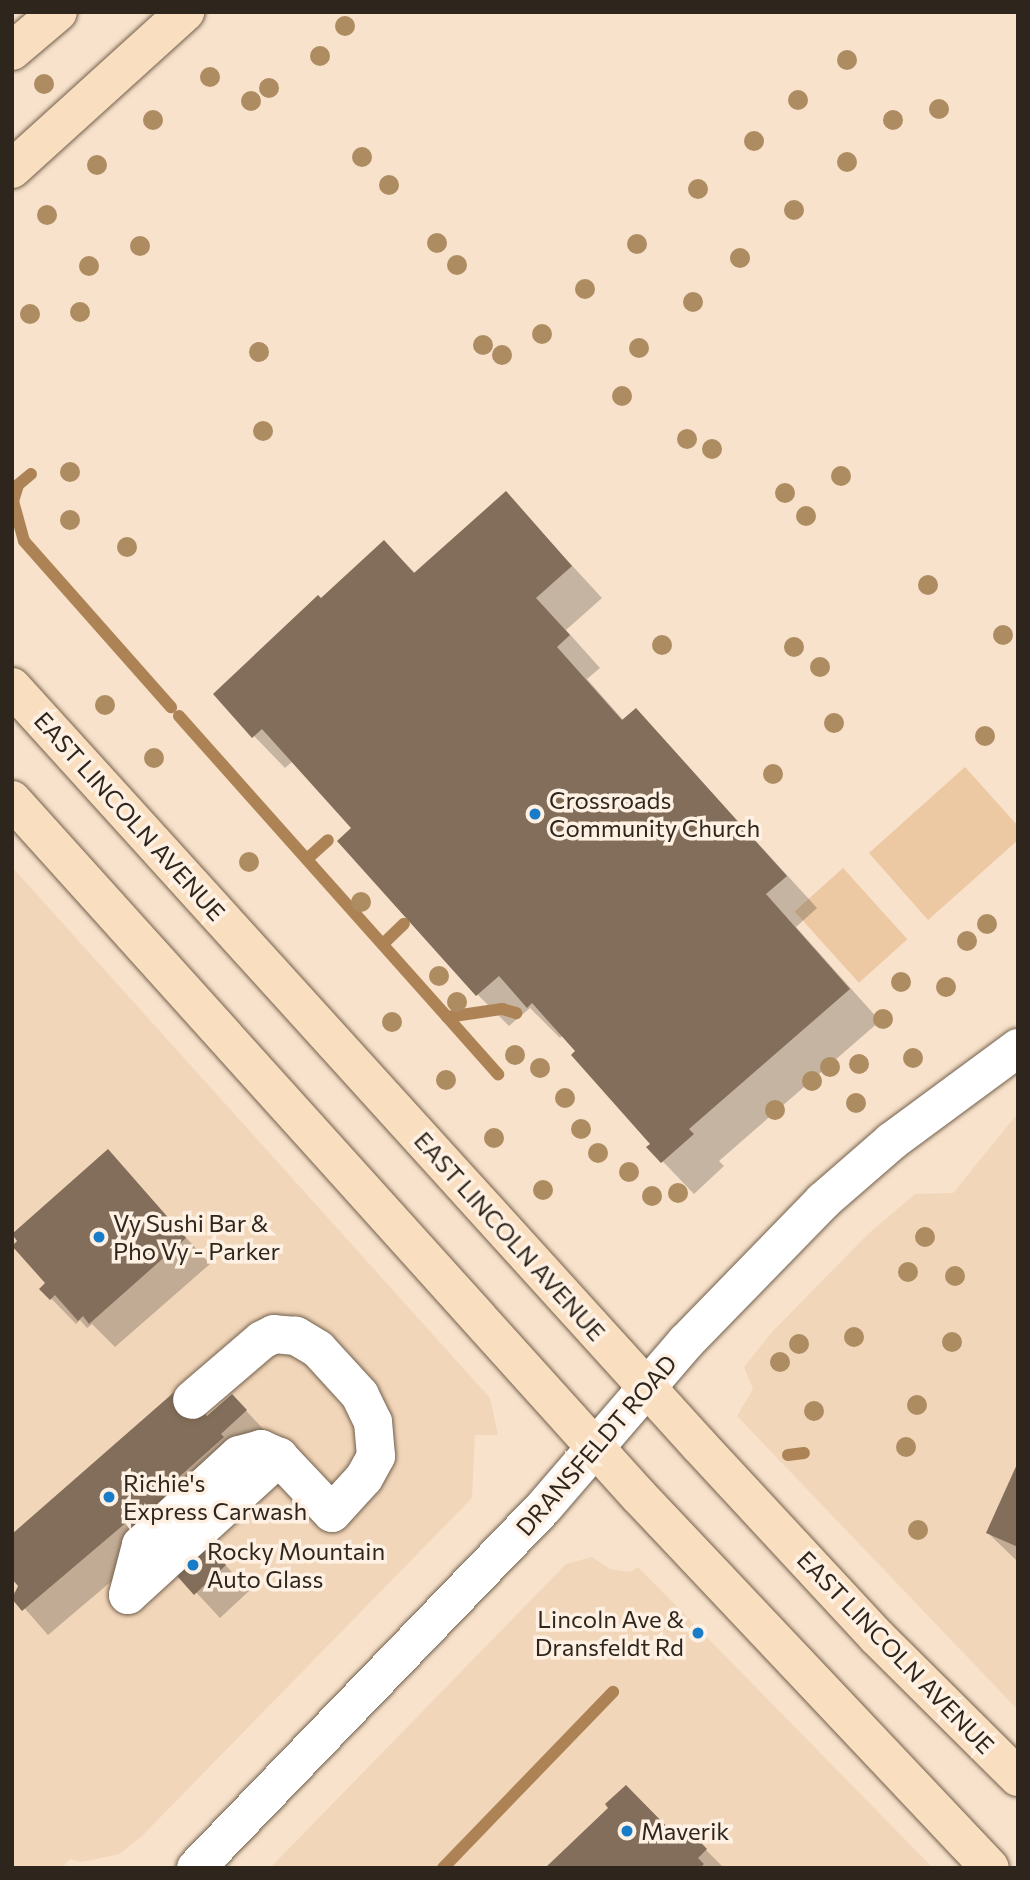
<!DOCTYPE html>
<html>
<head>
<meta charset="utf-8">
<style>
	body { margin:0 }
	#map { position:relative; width:1030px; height:1880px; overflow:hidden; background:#f8e2cb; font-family:Commissioner,sans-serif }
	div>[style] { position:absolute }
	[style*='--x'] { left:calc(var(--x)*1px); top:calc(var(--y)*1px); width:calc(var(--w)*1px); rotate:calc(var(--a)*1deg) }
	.built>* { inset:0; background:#f2d6ba }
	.green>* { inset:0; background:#ecc8a3; transform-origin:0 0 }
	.shadow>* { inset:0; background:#0003 }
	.stream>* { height:12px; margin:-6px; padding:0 6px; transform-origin:6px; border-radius:6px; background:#ad8356 }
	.building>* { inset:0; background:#826e5a }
	.roads { filter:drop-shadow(0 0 2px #72604c) drop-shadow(0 0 2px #72604c) }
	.minor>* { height:38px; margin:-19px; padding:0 19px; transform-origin:19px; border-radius:19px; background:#fff }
	.major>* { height:38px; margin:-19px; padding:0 19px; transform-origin:19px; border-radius:19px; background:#fadec0 }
	.trees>* { width:20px; height:20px; margin:-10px; border-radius:50%; background:#ad8c62 }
	.dots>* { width:19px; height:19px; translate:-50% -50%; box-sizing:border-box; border:4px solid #fef1e3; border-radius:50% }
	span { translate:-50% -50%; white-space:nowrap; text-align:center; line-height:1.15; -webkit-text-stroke:7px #fef1e3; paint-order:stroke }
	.poi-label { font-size:24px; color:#2e261d }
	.left { translate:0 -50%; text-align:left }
	.right { translate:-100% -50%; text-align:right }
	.street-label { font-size:24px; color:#2e261d }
	.frame { position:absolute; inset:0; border:14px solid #2e261d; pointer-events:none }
</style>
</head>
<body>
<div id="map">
	<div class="built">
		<div style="clip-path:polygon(12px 867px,490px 1398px,498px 1435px,475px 1435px,472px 1498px,141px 1837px,119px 1854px,82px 1862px,70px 1859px,62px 1868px,12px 1868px)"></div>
		<div style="clip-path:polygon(1018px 1113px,1018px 1710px,737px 1416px,753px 1389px,744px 1367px,772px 1332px,868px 1234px,915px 1194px,953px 1193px)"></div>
		<div style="clip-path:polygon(592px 1557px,610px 1569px,630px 1572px,638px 1567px,933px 1868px,270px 1868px,566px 1564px)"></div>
	</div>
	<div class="green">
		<div style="clip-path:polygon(965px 767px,1018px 826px,1018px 840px,928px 920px,869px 853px)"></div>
		<div style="left:843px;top:868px;width:96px;height:65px;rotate:48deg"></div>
	</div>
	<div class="shadow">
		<div style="clip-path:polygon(506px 494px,602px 598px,566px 630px,600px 668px,587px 679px,624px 721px,636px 710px,817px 908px,796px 927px,880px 1021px,719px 1161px,724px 1166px,694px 1194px,649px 1147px,652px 1144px,563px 1035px,560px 1038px,530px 1008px,509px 1026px,478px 995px,340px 841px,353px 828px,293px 761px,285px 768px,254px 736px,321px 600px,384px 542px,416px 574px)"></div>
		<div style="clip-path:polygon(108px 1151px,210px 1264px,115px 1347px,92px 1324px,87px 1328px,80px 1320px,76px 1324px,42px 1289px)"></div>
		<div style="clip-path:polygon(232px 1396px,270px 1436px,184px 1519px,249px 1591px,220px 1618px,153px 1546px,48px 1635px,12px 1594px)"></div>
		<div style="clip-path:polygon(1018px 1466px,1018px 1562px,988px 1533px)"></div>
		<div style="clip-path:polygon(685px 1829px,724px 1868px,548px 1868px,675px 1837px)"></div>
	</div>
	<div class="stream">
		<div style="--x:31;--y:474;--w:17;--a:140"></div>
		<div style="--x:18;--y:485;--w:17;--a:107"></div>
		<div style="--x:13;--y:501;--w:41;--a:74.6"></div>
		<div style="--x:24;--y:541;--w:222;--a:48.5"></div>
		<div style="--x:179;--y:716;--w:480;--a:48.3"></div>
		<div style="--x:307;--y:859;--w:28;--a:-42"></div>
		<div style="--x:383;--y:944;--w:29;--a:-44"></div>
		<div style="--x:447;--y:1017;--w:56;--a:-8.3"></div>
		<div style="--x:502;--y:1009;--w:15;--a:16"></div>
		<div style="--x:788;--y:1455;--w:16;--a:-7"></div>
		<div style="--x:443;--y:1868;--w:245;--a:-46"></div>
	</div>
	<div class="building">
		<div style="clip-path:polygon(506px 491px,572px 566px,536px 598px,570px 635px,557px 647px,622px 720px,636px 708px,787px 876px,766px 894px,850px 989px,689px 1129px,694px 1134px,661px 1163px,646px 1147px,650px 1144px,571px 1055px,575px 1051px,532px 1003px,527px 1008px,499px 976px,476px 996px,337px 841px,351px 828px,262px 729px,252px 738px,213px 694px,318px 595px,321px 598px,384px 540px,414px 573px)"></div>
		<div style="clip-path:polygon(108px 1149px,186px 1238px,89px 1324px,83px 1316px,78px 1321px,55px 1295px,50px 1300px,39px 1289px,45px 1283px,12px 1246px,17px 1241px,12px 1234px)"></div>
		<div style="clip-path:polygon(180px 1387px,207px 1416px,232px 1394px,247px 1410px,221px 1434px,224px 1437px,161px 1493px,226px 1565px,194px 1595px,128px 1521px,22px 1611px,12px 1599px,18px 1586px,12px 1579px,12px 1534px)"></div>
		<div style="clip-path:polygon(1018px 1462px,1018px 1547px,986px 1533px)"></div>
		<div style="clip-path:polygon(626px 1785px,675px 1835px,685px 1826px,707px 1849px,698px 1858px,704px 1864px,700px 1868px,545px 1868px,608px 1808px,605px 1804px)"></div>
	</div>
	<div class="roads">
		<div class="minor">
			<div style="--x:128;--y:1595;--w:52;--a:-75.4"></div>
			<div style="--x:141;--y:1545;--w:133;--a:-42.6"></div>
			<div style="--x:239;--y:1455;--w:23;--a:-15"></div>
			<div style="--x:261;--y:1449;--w:20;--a:24"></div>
			<div style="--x:279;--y:1457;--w:77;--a:46.6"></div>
			<div style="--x:332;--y:1513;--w:47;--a:-47.6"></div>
			<div style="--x:364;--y:1478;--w:25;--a:-61"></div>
			<div style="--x:376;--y:1456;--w:34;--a:-95"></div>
			<div style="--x:373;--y:1422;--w:30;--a:-116"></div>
			<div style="--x:360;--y:1395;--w:62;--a:-132.4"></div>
			<div style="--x:318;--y:1349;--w:26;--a:-149"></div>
			<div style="--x:296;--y:1336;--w:22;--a:-175"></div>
			<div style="--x:274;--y:1334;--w:13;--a:153"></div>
			<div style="--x:262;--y:1340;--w:92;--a:139.4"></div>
			<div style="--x:128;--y:1595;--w:205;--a:-42.4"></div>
			<div style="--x:196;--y:1868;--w:501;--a:-46.05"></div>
			<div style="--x:544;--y:1507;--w:218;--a:-49.3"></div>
			<div style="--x:686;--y:1342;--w:197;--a:-45.8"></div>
			<div style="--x:823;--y:1201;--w:91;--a:-41"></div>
			<div style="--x:892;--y:1141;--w:157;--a:-36.4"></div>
		</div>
		<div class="major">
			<div style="--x:12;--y:51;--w:60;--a:-40.3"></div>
			<div style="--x:12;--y:169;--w:234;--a:-42.2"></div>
			<div style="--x:12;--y:687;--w:1024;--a:47.81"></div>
			<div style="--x:700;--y:1446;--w:260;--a:47.2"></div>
			<div style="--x:877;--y:1637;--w:199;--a:44.8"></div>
			<div style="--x:12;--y:800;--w:937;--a:47.99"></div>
			<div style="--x:639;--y:1496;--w:511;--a:46.66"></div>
		</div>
	</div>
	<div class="trees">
		<div style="left:345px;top:26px"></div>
		<div style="left:320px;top:56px"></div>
		<div style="left:847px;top:60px"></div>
		<div style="left:210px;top:77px"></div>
		<div style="left:44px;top:84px"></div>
		<div style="left:269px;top:88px"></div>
		<div style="left:798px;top:100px"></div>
		<div style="left:251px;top:101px"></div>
		<div style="left:939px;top:109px"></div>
		<div style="left:153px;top:120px"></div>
		<div style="left:893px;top:120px"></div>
		<div style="left:754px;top:141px"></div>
		<div style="left:362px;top:157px"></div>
		<div style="left:847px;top:162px"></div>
		<div style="left:97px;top:165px"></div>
		<div style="left:389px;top:185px"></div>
		<div style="left:698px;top:189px"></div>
		<div style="left:794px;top:210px"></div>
		<div style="left:47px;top:215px"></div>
		<div style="left:437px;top:243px"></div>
		<div style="left:637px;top:244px"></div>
		<div style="left:140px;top:246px"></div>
		<div style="left:740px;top:258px"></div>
		<div style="left:457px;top:265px"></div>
		<div style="left:89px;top:266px"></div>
		<div style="left:585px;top:289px"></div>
		<div style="left:693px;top:302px"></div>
		<div style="left:80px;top:312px"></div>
		<div style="left:30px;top:314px"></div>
		<div style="left:542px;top:334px"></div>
		<div style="left:483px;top:345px"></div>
		<div style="left:639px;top:348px"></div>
		<div style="left:259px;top:352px"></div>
		<div style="left:502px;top:355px"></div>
		<div style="left:622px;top:396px"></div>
		<div style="left:263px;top:431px"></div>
		<div style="left:687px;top:439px"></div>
		<div style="left:712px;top:449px"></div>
		<div style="left:70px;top:472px"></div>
		<div style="left:841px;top:476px"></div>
		<div style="left:785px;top:493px"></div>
		<div style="left:806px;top:516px"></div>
		<div style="left:70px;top:520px"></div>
		<div style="left:127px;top:547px"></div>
		<div style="left:928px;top:585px"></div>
		<div style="left:1003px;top:635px"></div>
		<div style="left:662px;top:645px"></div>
		<div style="left:794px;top:647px"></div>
		<div style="left:820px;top:667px"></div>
		<div style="left:105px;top:705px"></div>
		<div style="left:834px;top:723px"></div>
		<div style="left:985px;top:736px"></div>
		<div style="left:154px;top:758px"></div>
		<div style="left:773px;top:774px"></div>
		<div style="left:249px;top:862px"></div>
		<div style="left:361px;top:902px"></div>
		<div style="left:987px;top:924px"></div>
		<div style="left:967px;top:941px"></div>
		<div style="left:439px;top:976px"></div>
		<div style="left:901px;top:982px"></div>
		<div style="left:946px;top:987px"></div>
		<div style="left:457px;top:1002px"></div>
		<div style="left:883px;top:1019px"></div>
		<div style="left:392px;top:1022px"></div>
		<div style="left:515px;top:1055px"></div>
		<div style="left:913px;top:1058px"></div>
		<div style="left:859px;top:1064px"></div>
		<div style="left:830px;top:1067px"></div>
		<div style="left:540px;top:1068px"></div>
		<div style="left:446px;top:1080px"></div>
		<div style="left:812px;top:1081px"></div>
		<div style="left:565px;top:1098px"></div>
		<div style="left:856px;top:1103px"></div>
		<div style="left:775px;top:1110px"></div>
		<div style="left:581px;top:1129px"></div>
		<div style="left:494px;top:1138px"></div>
		<div style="left:598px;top:1153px"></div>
		<div style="left:629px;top:1172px"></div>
		<div style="left:543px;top:1190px"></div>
		<div style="left:678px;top:1193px"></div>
		<div style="left:652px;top:1196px"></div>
		<div style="left:925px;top:1237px"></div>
		<div style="left:908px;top:1272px"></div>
		<div style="left:955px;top:1276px"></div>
		<div style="left:854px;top:1337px"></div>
		<div style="left:952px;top:1342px"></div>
		<div style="left:799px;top:1344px"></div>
		<div style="left:780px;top:1362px"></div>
		<div style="left:917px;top:1405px"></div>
		<div style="left:814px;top:1411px"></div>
		<div style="left:906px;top:1447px"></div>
		<div style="left:918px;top:1530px"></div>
	</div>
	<div class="dots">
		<div style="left:535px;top:814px;background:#197cc8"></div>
		<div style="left:99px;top:1237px;background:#197cc8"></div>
		<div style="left:109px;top:1497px;background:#197cc8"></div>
		<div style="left:193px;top:1565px;background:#197cc8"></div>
		<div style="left:698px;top:1633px;background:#197cc8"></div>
		<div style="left:627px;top:1831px;background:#197cc8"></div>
	</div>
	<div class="poi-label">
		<span class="left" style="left:549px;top:814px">Crossroads<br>Community Church</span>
		<span class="left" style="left:113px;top:1237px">Vy Sushi Bar &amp;<br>Pho Vy - Parker</span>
		<span class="left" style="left:123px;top:1497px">Richie's<br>Express Carwash</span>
		<span class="left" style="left:207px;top:1565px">Rocky Mountain<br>Auto Glass</span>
		<span class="right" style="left:684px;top:1633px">Lincoln Ave &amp;<br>Dransfeldt Rd</span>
		<span class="left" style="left:641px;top:1831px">Maverik</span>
	</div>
	<div class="street-label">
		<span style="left:130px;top:816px;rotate:48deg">EAST LINCOLN AVENUE</span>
		<span style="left:510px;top:1236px;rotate:48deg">EAST LINCOLN AVENUE</span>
		<span style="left:596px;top:1445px;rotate:-49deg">DRANSFELDT ROAD</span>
		<span style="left:896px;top:1652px;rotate:46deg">EAST LINCOLN AVENUE</span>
	</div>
	<div class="frame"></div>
</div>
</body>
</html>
